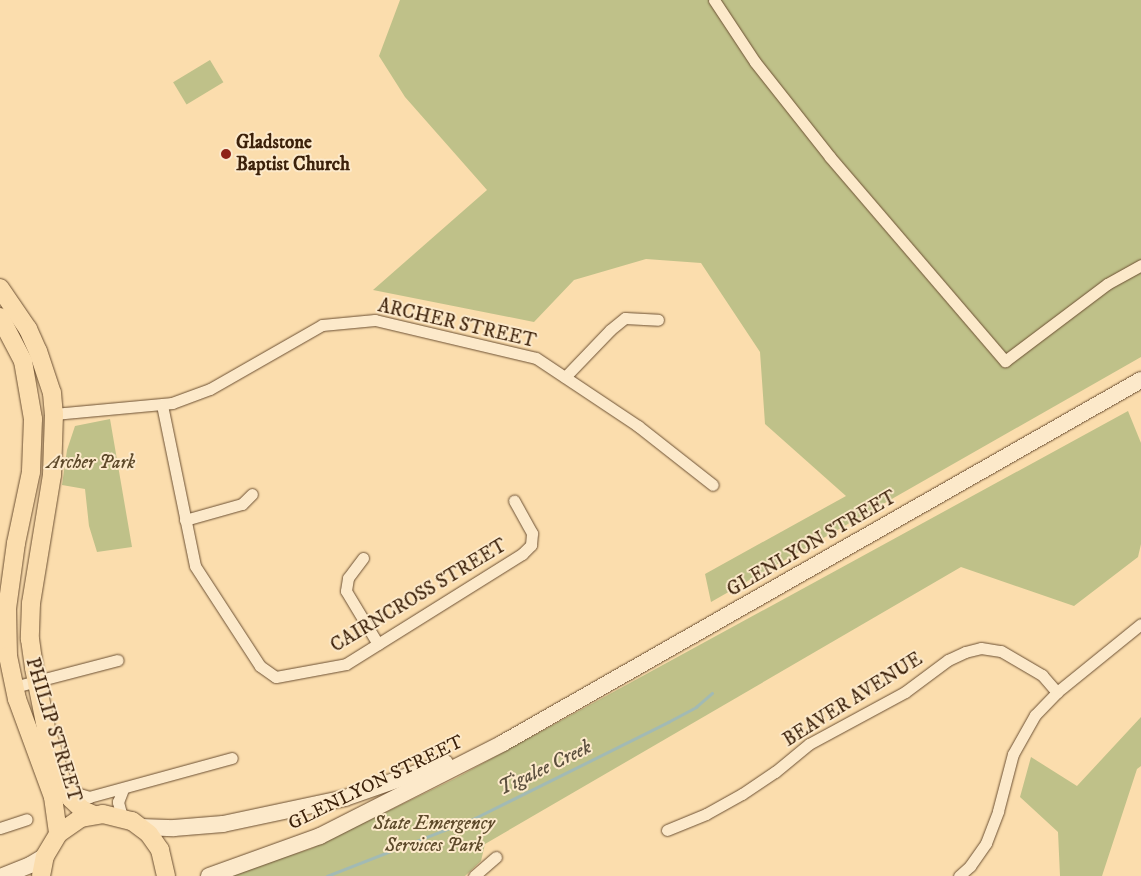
<!DOCTYPE html>
<html>
<head>
<meta charset="utf-8">
<style>
	body { margin:0 }
	#map { position:relative; width:1141px; height:876px; overflow:hidden; background:#fbddad; font-family:"IM FELL DW Pica",serif }
	div>[style] { position:absolute }
	[style*='--x'] { left:calc(var(--x)*1px); top:calc(var(--y)*1px); width:calc(var(--w)*1px); rotate:calc(var(--a)*1deg) }
	.green>* { inset:0; background:#bfc189; transform-origin:0 0 }
	.stream>* { height:2.5px; margin:-1.25px; padding:0 1.25px; transform-origin:1.25px; border-radius:1.25px; background:#a2bab4 }
	.roads { filter:drop-shadow(0 0 1px #6c5033) drop-shadow(0 0 1px #6c5033) }
	.minor>* { height:11px; margin:-5.5px; padding:0 5.5px; transform-origin:5.5px; border-radius:5.5px; background:#fce9ca }
	.secondary>* { height:16px; margin:-8px; padding:0 8px; transform-origin:8px; border-radius:8px; background:#fce9ca }
	.primary>* { height:18px; margin:-9px; padding:0 9px; transform-origin:9px; border-radius:9px; background:#fbddad }
	.dots>* { width:14px; height:14px; translate:-50% -50%; box-sizing:border-box; border:2px solid #fce9ca; border-radius:50% }
	span { translate:-50% -50%; white-space:nowrap; text-align:center; line-height:1.15; -webkit-text-stroke:4px #fce9ca; paint-order:stroke }
	.poi-label { font-size:19px; color:#3c210a; font-weight:700 }
	.left { translate:0 -50%; text-align:left }
	.street-label { font-size:19px; color:#3c210a }
	.park-label { font-size:19px; color:#5d492a; font-style:italic }
	.water-label { font-size:20px; color:#5b4f3d; font-style:italic }
</style>
</head>
<body>
<div id="map">
	<div class="green">
		<div style="clip-path:polygon(400px 0,1141px 0,1141px 357px,711px 602px,705px 574px,846px 496px,765px 424px,760px 352px,701px 263px,646px 259px,574px 280px,534px 322px,373px 290px,487px 190px,405px 97px,379px 56px)"></div>
		<div style="left:210px;top:60px;width:26px;height:43px;rotate:59deg"></div>
		<div style="clip-path:polygon(1128px 411px,1141px 443px,1141px 544px,1138px 557px,1074px 606px,961px 567px,485px 844px,481px 861px,465px 876px,225px 876px,310px 849px,456px 778px)"></div>
		<div style="clip-path:polygon(110px 419px,132px 547px,97px 552px,89px 526px,85px 489px,62px 485px,67px 450px,75px 426px)"></div>
		<div style="clip-path:polygon(1141px 717px,1141px 766px,1137px 769px,1102px 876px,1060px 876px,1058px 832px,1020px 797px,1031px 757px,1077px 786px)"></div>
	</div>
	<div class="stream">
		<div style="--x:327;--y:876;--w:159;--a:-21.4"></div>
		<div style="--x:475;--y:818;--w:216;--a:-26.4"></div>
		<div style="--x:668;--y:722;--w:32;--a:-28"></div>
		<div style="--x:696;--y:707;--w:21;--a:-41"></div>
	</div>
	<div class="roads">
		<div class="minor">
			<div style="--x:714;--y:0;--w:74;--a:56.5"></div>
			<div style="--x:755;--y:62;--w:121;--a:51.7"></div>
			<div style="--x:830;--y:157;--w:269;--a:49.4"></div>
			<div style="--x:1005;--y:361;--w:128;--a:-37"></div>
			<div style="--x:1107;--y:284;--w:39;--a:-29"></div>
			<div style="--x:565;--y:377;--w:65;--a:-46.2"></div>
			<div style="--x:610;--y:330;--w:19;--a:-39"></div>
			<div style="--x:625;--y:318;--w:33;--a:3"></div>
			<div style="--x:162;--y:405;--w:164;--a:78.4"></div>
			<div style="--x:195;--y:566;--w:119;--a:57"></div>
			<div style="--x:260;--y:666;--w:19;--a:35"></div>
			<div style="--x:276;--y:677;--w:71;--a:-10.5"></div>
			<div style="--x:346;--y:664;--w:208;--a:-32"></div>
			<div style="--x:522;--y:554;--w:13;--a:-45"></div>
			<div style="--x:531;--y:545;--w:12;--a:-85"></div>
			<div style="--x:532;--y:533;--w:37;--a:-119"></div>
			<div style="--x:54;--y:414;--w:119;--a:-5.3"></div>
			<div style="--x:172;--y:403;--w:40;--a:-20.2"></div>
			<div style="--x:210;--y:389;--w:129;--a:-29.7"></div>
			<div style="--x:322;--y:325;--w:53;--a:-5.4"></div>
			<div style="--x:375;--y:320;--w:165;--a:13.3"></div>
			<div style="--x:536;--y:358;--w:123;--a:33.7"></div>
			<div style="--x:638;--y:426;--w:95;--a:38.2"></div>
			<div style="--x:185;--y:520;--w:59;--a:-15.7"></div>
			<div style="--x:242;--y:504;--w:14;--a:-45"></div>
			<div style="--x:363;--y:558;--w:25;--a:127"></div>
			<div style="--x:348;--y:578;--w:13;--a:99"></div>
			<div style="--x:346;--y:591;--w:62;--a:58.9"></div>
			<div style="--x:14;--y:687;--w:107;--a:-14.6"></div>
			<div style="--x:71;--y:784;--w:10;--a:61"></div>
			<div style="--x:76;--y:793;--w:14;--a:17"></div>
			<div style="--x:89;--y:797;--w:148;--a:-15.3"></div>
			<div style="--x:122;--y:817;--w:16;--a:-105"></div>
			<div style="--x:118;--y:802;--w:14;--a:-69"></div>
			<div style="--x:0;--y:828;--w:28;--a:-18"></div>
			<div style="--x:667;--y:830;--w:42;--a:-22.3"></div>
			<div style="--x:706;--y:814;--w:41;--a:-29.1"></div>
			<div style="--x:742;--y:794;--w:40;--a:-34"></div>
			<div style="--x:775;--y:772;--w:44;--a:-39.5"></div>
			<div style="--x:809;--y:744;--w:109;--a:-28.4"></div>
			<div style="--x:905;--y:692;--w:54;--a:-36.7"></div>
			<div style="--x:948;--y:660;--w:19;--a:-25"></div>
			<div style="--x:965;--y:652;--w:16;--a:-14"></div>
			<div style="--x:981;--y:648;--w:20;--a:9"></div>
			<div style="--x:1001;--y:651;--w:48;--a:30.3"></div>
			<div style="--x:1042;--y:675;--w:23;--a:49"></div>
			<div style="--x:474;--y:876;--w:29;--a:-41"></div>
			<div style="--x:959;--y:876;--w:15;--a:-42"></div>
			<div style="--x:970;--y:866;--w:28;--a:-55"></div>
			<div style="--x:986;--y:843;--w:34;--a:-69"></div>
			<div style="--x:998;--y:811;--w:59;--a:-75.3"></div>
			<div style="--x:1013;--y:754;--w:45;--a:-60.6"></div>
			<div style="--x:1035;--y:715;--w:32;--a:-46"></div>
			<div style="--x:1057;--y:692;--w:108;--a:-39"></div>
		</div>
		<div class="secondary">
			<div style="--x:141;--y:827;--w:33;--a:2"></div>
			<div style="--x:174;--y:828;--w:49;--a:-4.7"></div>
			<div style="--x:223;--y:824;--w:125;--a:-12"></div>
			<div style="--x:345;--y:798;--w:106;--a:-19.3"></div>
			<div style="--x:3;--y:876;--w:29;--a:-22"></div>
			<div style="--x:30;--y:865;--w:17;--a:-31"></div>
			<div style="--x:209;--y:876;--w:118;--a:-19.8"></div>
			<div style="--x:320;--y:836;--w:205;--a:-26.9"></div>
			<div style="--x:503;--y:743;--w:734;--a:-29.64"></div>
		</div>
		<div class="primary">
			<div style="--x:0;--y:288;--w:50;--a:55.7"></div>
			<div style="--x:28;--y:329;--w:24;--a:66"></div>
			<div style="--x:38;--y:351;--w:44;--a:71.6"></div>
			<div style="--x:52;--y:393;--w:21;--a:85"></div>
			<div style="--x:54;--y:414;--w:61;--a:91.9"></div>
			<div style="--x:52;--y:475;--w:130;--a:99.3"></div>
			<div style="--x:31;--y:603;--w:36;--a:92"></div>
			<div style="--x:30;--y:639;--w:29;--a:82"></div>
			<div style="--x:34;--y:668;--w:66;--a:78.7"></div>
			<div style="--x:47;--y:733;--w:54;--a:72.9"></div>
			<div style="--x:63;--y:785;--w:16;--a:60"></div>
			<div style="--x:71;--y:799;--w:16;--a:43"></div>
			<div style="--x:83;--y:810;--w:12;--a:24"></div>
			<div style="--x:0;--y:317;--w:50;--a:62.4"></div>
			<div style="--x:23;--y:361;--w:59;--a:80.2"></div>
			<div style="--x:33;--y:419;--w:53;--a:92.2"></div>
			<div style="--x:31;--y:472;--w:73;--a:101.9"></div>
			<div style="--x:16;--y:543;--w:67;--a:97.8"></div>
			<div style="--x:7;--y:609;--w:47;--a:88.8"></div>
			<div style="--x:8;--y:656;--w:44;--a:78.2"></div>
			<div style="--x:17;--y:699;--w:104;--a:69.8"></div>
			<div style="--x:53;--y:797;--w:37;--a:82"></div>
			<div style="--x:41;--y:876;--w:20;--a:-79"></div>
			<div style="--x:45;--y:856;--w:26;--a:-59"></div>
			<div style="--x:58;--y:834;--w:28;--a:-35"></div>
			<div style="--x:81;--y:818;--w:22;--a:-10"></div>
			<div style="--x:103;--y:814;--w:30;--a:14"></div>
			<div style="--x:132;--y:821;--w:21;--a:37"></div>
			<div style="--x:149;--y:834;--w:19;--a:55"></div>
			<div style="--x:160;--y:850;--w:27;--a:77"></div>
		</div>
	</div>
	<div class="dots">
		<div style="left:226px;top:154px;background:#8f2418"></div>
	</div>
	<div class="poi-label">
		<span class="left" style="left:236px;top:154px">Gladstone<br>Baptist Church</span>
	</div>
	<div class="street-label">
		<span style="left:457px;top:324px;rotate:13deg">ARCHER STREET</span>
		<span style="left:812px;top:544px;rotate:-30deg">GLENLYON STREET</span>
		<span style="left:419px;top:596px;rotate:-31deg">CAIRNCROSS STREET</span>
		<span style="left:853px;top:700px;rotate:-32deg">BEAVER AVENUE</span>
		<span style="left:53px;top:730px;rotate:73deg">PHILIP STREET</span>
		<span style="left:376px;top:783px;rotate:-26deg">GLENLYON STREET</span>
	</div>
	<div class="park-label">
		<span style="left:91px;top:463px">Archer Park</span>
		<span style="left:434px;top:835px">State Emergency<br>Services Park</span>
	</div>
	<div class="water-label">
		<span style="left:545px;top:768px;rotate:-26deg">Tigalee Creek</span>
	</div>
</div>
</body>
</html>
